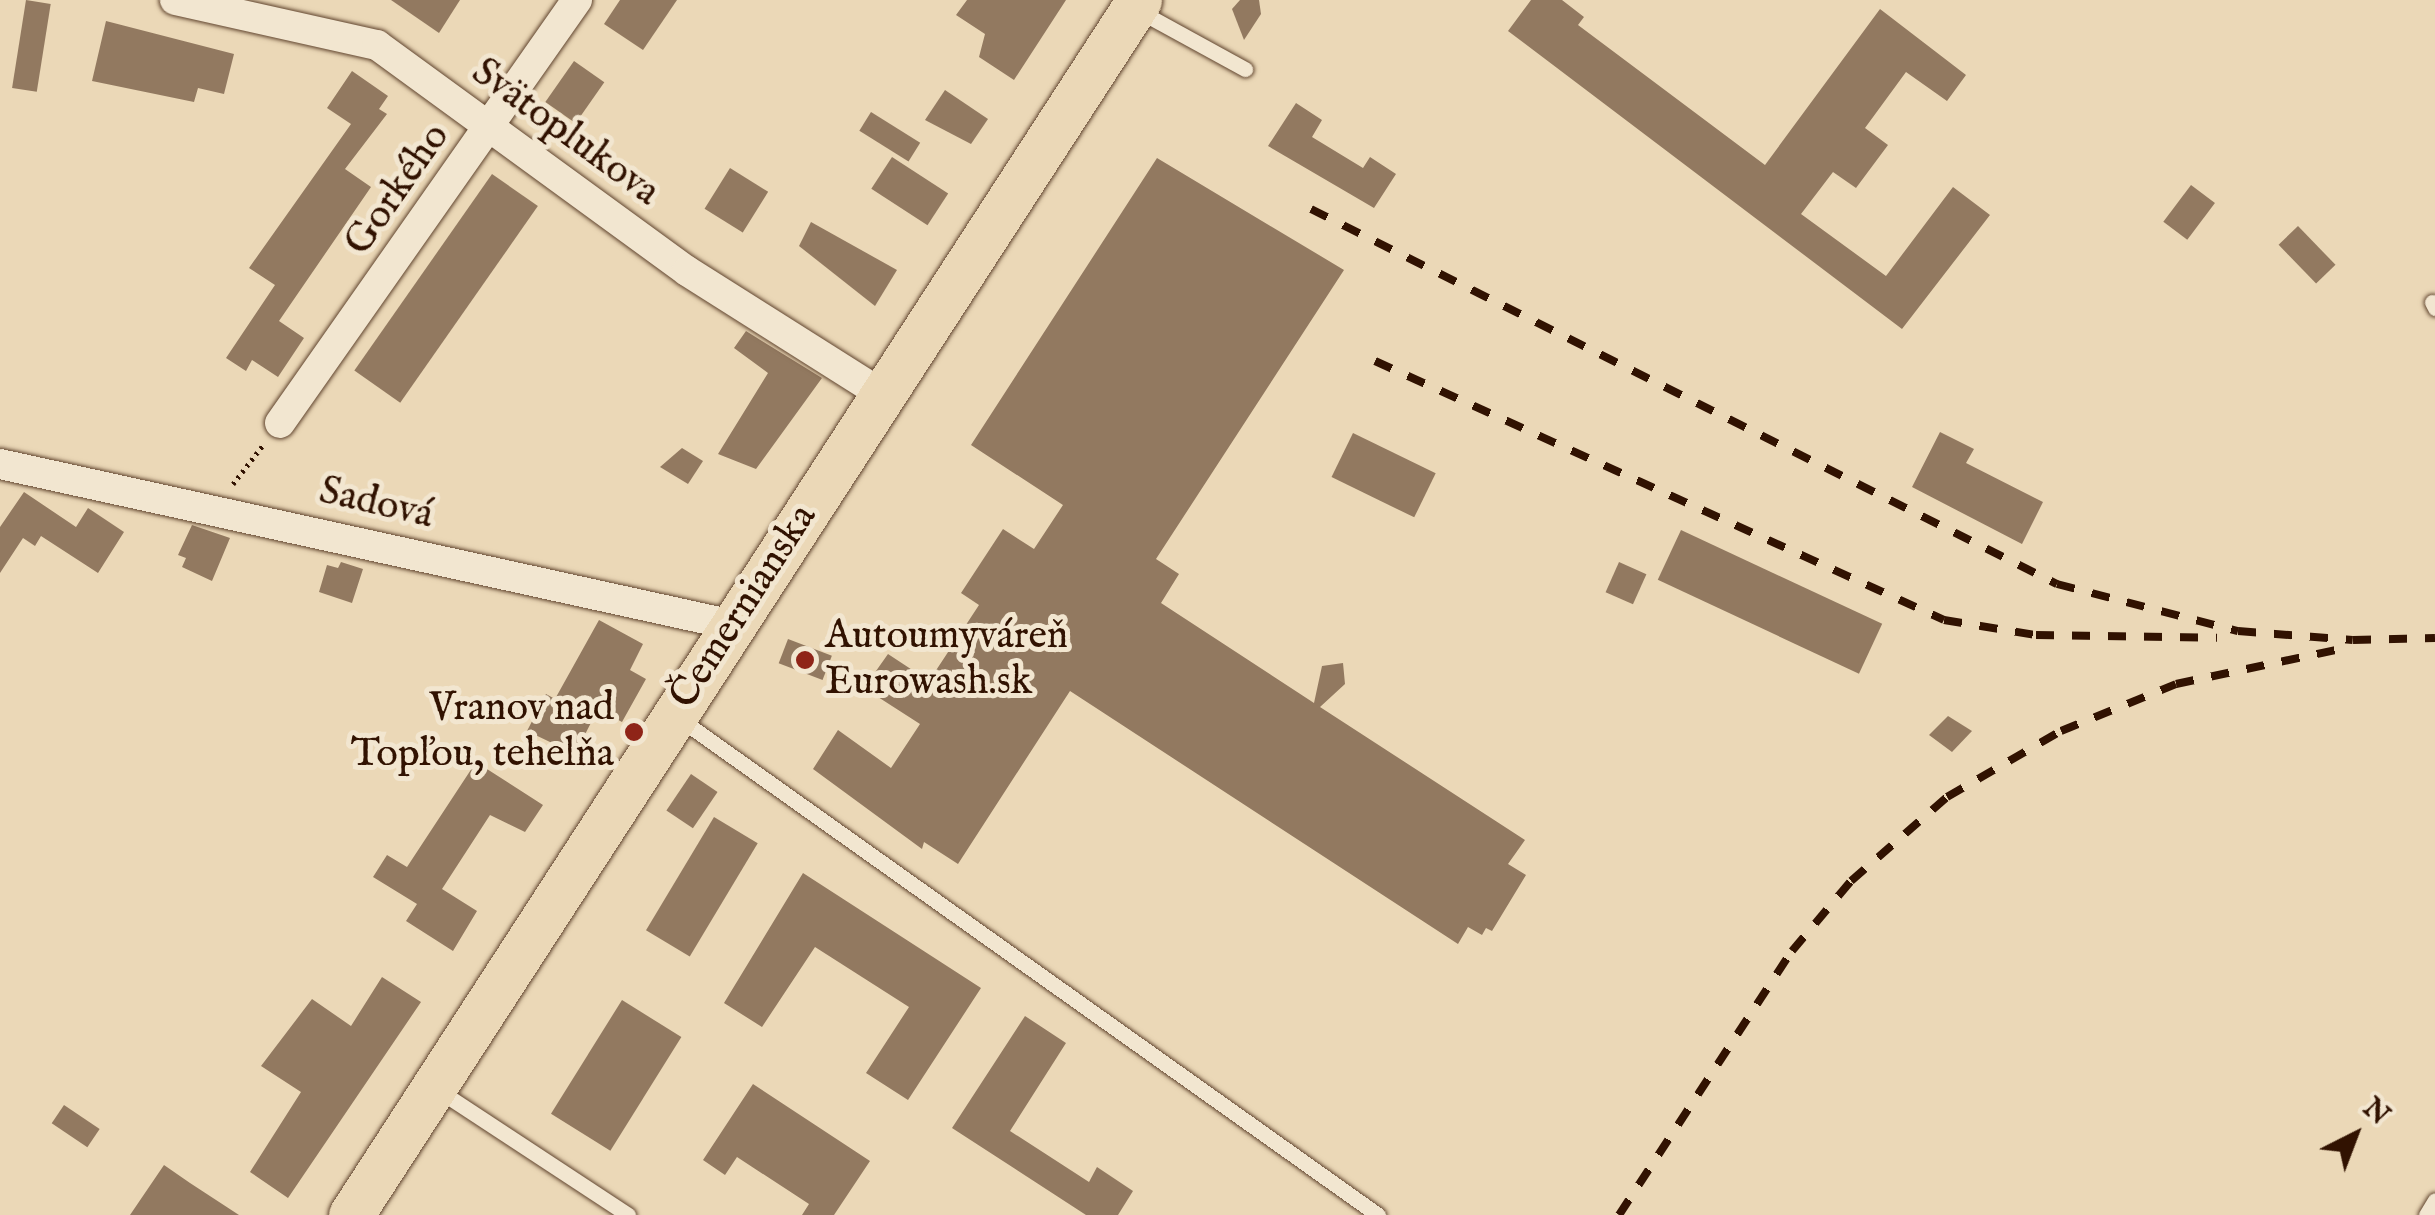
<!DOCTYPE html>
<html>
<head>
<meta charset="utf-8">
<style>
	body { margin:0 }
	#map { position:relative; width:2435px; height:1215px; overflow:hidden; background:#ebd8b7; font-family:"IM FELL English",serif }
	div>[style] { position:absolute }
	[style*='--x'] { left:calc(var(--x)*1px); top:calc(var(--y)*1px); width:calc(var(--w)*1px); rotate:calc(var(--a)*1deg) }
	.building>* { inset:0; background:#927960; transform-origin:0 0 }
	.path>* { height:5px; margin-top:-2.5px; transform-origin:0; background:repeating-linear-gradient(90deg,#311201 0 2.5px,transparent 0 7.5px) }
	.roads { filter:drop-shadow(0 0 2px #60442e) drop-shadow(0 0 2px #60442e) }
	.service>* { height:15px; margin:-7.5px; padding:0 7.5px; transform-origin:7.5px; border-radius:7.5px; background:#f2e6d0 }
	.minor>* { height:30px; margin:-15px; padding:0 15px; transform-origin:15px; border-radius:15px; background:#f2e6d0 }
	.primary>* { height:45px; margin:-22.5px; padding:0 22.5px; transform-origin:22.5px; border-radius:22.5px; background:#ebd8b7 }
	.rail>* { height:8px; margin-top:-4px; transform-origin:0; background:repeating-linear-gradient(90deg,#311201 0 18px,transparent 0 36px) }
	.dots>* { width:28px; height:28px; translate:-50% -50%; box-sizing:border-box; border:5px solid #f2e6d0; border-radius:50% }
	span { translate:-50% -50%; white-space:nowrap; text-align:center; line-height:1.15; -webkit-text-stroke:10px #f2e6d0; paint-order:stroke }
	.street-label { font-size:40px; color:#311201 }
	.poi-label { font-size:40px; color:#311201 }
	.left { translate:0 -50%; text-align:left }
	.right { translate:-100% -50%; text-align:right }
	.north { position:absolute; left:2305px; top:1085px; width:100px; height:100px; -webkit-text-stroke:8px #f2e6d0; paint-order:stroke; rotate:42deg; font-size:28px; font-weight:700; line-height:40px; text-align:center; color:#311201 }
	.north::after { content:''; display:block; margin:auto; width:35px; height:45px; background:#311201; clip-path:polygon(50% 0,100% 100%,50% 72%,0 100%) }
</style>
</head>
<body>
<div id="map">
	<div class="building">
		<div style="left:26px;top:0;width:25px;height:89px;rotate:9deg"></div>
		<div style="clip-path:polygon(391px 0,460px 0,439px 33px)"></div>
		<div style="clip-path:polygon(620px 0,677px 0,643px 50px,604px 24px)"></div>
		<div style="clip-path:polygon(967px 0,1066px 0,1014px 80px,979px 57px,985px 34px,956px 15px)"></div>
		<div style="clip-path:polygon(1240px 0,1259px 0,1261px 14px,1244px 40px,1232px 9px)"></div>
		<div style="clip-path:polygon(1531px 0,1562px 0,1584px 17px,1578px 25px,1765px 165px,1880px 9px,1966px 75px,1947px 101px,1906px 72px,1865px 128px,1888px 145px,1856px 188px,1833px 172px,1801px 214px,1886px 276px,1953px 187px,1990px 215px,1902px 329px,1508px 31px)"></div>
		<div style="clip-path:polygon(106px 21px,234px 54px,224px 94px,198px 88px,194px 102px,92px 81px)"></div>
		<div style="left:574px;top:61px;width:37px;height:50px;rotate:35deg"></div>
		<div style="clip-path:polygon(352px 71px,388px 96px,379px 109px,387px 114px,345px 169px,371px 187px,279px 321px,304px 338px,278px 377px,252px 360px,246px 371px,226px 358px,275px 285px,249px 268px,351px 124px,327px 108px)"></div>
		<div style="clip-path:polygon(945px 90px,988px 119px,971px 144px,925px 120px)"></div>
		<div style="clip-path:polygon(1296px 103px,1322px 120px,1312px 137px,1363px 168px,1370px 157px,1396px 174px,1374px 208px,1268px 146px)"></div>
		<div style="left:871px;top:112px;width:58px;height:22px;rotate:32deg"></div>
		<div style="left:892px;top:157px;width:67px;height:38px;rotate:33deg"></div>
		<div style="clip-path:polygon(1157px 158px,1344px 270px,1156px 559px,1179px 574px,1161px 603px,1314px 703px,1322px 666px,1343px 663px,1345px 684px,1320px 707px,1525px 840px,1508px 864px,1526px 875px,1492px 931px,1486px 928px,1482px 935px,1468px 927px,1458px 944px,1070px 691px,958px 864px,924px 842px,922px 849px,813px 769px,838px 730px,891px 768px,920px 724px,864px 688px,888px 654px,929px 681px,979px 605px,961px 593px,1003px 529px,1034px 549px,1063px 505px,971px 445px)"></div>
		<div style="left:730px;top:168px;width:45px;height:48px;rotate:32deg"></div>
		<div style="left:492px;top:174px;width:56px;height:240px;rotate:35deg"></div>
		<div style="left:2191px;top:185px;width:30px;height:46px;rotate:37deg"></div>
		<div style="clip-path:polygon(811px 222px,897px 270px,875px 306px,799px 246px)"></div>
		<div style="left:2298px;top:226px;width:54px;height:27px;rotate:46deg"></div>
		<div style="clip-path:polygon(746px 331px,822px 378px,756px 469px,718px 454px,768px 373px,734px 348px)"></div>
		<div style="clip-path:polygon(1940px 432px,1974px 449px,1966px 463px,2043px 502px,2022px 544px,1912px 487px)"></div>
		<div style="left:1353px;top:433px;width:92px;height:49px;rotate:26deg"></div>
		<div style="clip-path:polygon(682px 448px,703px 461px,688px 484px,660px 467px)"></div>
		<div style="clip-path:polygon(24px 492px,76px 527px,88px 508px,124px 532px,98px 573px,41px 536px,35px 546px,23px 538px,0 573px,0 527px)"></div>
		<div style="clip-path:polygon(192px 525px,230px 538px,212px 581px,182px 567px,186px 558px,178px 555px)"></div>
		<div style="left:1681px;top:530px;width:222px;height:55px;rotate:25deg"></div>
		<div style="clip-path:polygon(341px 562px,363px 569px,352px 603px,319px 592px,327px 565px,338px 568px)"></div>
		<div style="left:1619px;top:562px;width:30px;height:33px;rotate:24deg"></div>
		<div style="clip-path:polygon(599px 620px,643px 644px,630px 670px,646px 679px,622px 722px,598px 709px,575px 754px,527px 731px,546px 694px,555px 699px)"></div>
		<div style="left:788px;top:639px;width:47px;height:26px;rotate:21deg"></div>
		<div style="clip-path:polygon(1948px 716px,1972px 731px,1952px 752px,1929px 735px)"></div>
		<div style="clip-path:polygon(476px 762px,543px 805px,525px 832px,490px 815px,442px 889px,477px 911px,453px 951px,406px 921px,417px 904px,373px 877px,387px 855px,407px 867px)"></div>
		<div style="left:691px;top:774px;width:32px;height:44px;rotate:34deg"></div>
		<div style="left:714px;top:817px;width:51px;height:132px;rotate:31deg"></div>
		<div style="clip-path:polygon(803px 873px,981px 988px,908px 1100px,866px 1073px,909px 1007px,815px 947px,762px 1027px,724px 1003px)"></div>
		<div style="clip-path:polygon(382px 977px,421px 1002px,288px 1198px,250px 1172px,301px 1092px,261px 1066px,312px 999px,351px 1026px)"></div>
		<div style="left:622px;top:1000px;width:70px;height:134px;rotate:32deg"></div>
		<div style="clip-path:polygon(1025px 1016px,1066px 1043px,1010px 1131px,1089px 1182px,1097px 1167px,1133px 1191px,1118px 1215px,1086px 1215px,952px 1128px)"></div>
		<div style="clip-path:polygon(753px 1084px,870px 1161px,834px 1215px,802px 1215px,809px 1204px,737px 1157px,725px 1175px,703px 1160px)"></div>
		<div style="left:64px;top:1105px;width:43px;height:22px;rotate:34deg"></div>
		<div style="clip-path:polygon(164px 1165px,190px 1183px,239px 1215px,130px 1215px)"></div>
	</div>
	<div class="path">
		<div style="--x:233;--y:484;--w:49;--a:-52.4"></div>
	</div>
	<div class="roads">
		<div class="service">
			<div style="--x:1139;--y:11;--w:121;--a:28.7"></div>
			<div style="--x:2432;--y:302;--w:7;--a:63"></div>
			<div style="--x:677;--y:717;--w:860;--a:35.39"></div>
			<div style="--x:435;--y:1088;--w:231;--a:33.3"></div>
			<div style="--x:2426;--y:1215;--w:17;--a:-59"></div>
		</div>
		<div class="minor">
			<div style="--x:175;--y:0;--w:207;--a:12.6"></div>
			<div style="--x:377;--y:45;--w:384;--a:36.1"></div>
			<div style="--x:687;--y:271;--w:232;--a:32.3"></div>
			<div style="--x:280;--y:423;--w:517;--a:-54.93"></div>
			<div style="--x:0;--y:464;--w:750;--a:12.39"></div>
		</div>
		<div class="primary">
			<div style="--x:351;--y:1215;--w:1448;--a:-57.03"></div>
		</div>
	</div>
	<div class="rail">
		<div style="--x:1311;--y:209;--w:835;--a:26.69"></div>
		<div style="--x:2057;--y:584;--w:187;--a:14.6"></div>
		<div style="--x:2238;--y:631;--w:115;--a:4.5"></div>
		<div style="--x:2353;--y:640;--w:82;--a:-1.4"></div>
		<div style="--x:1375;--y:361;--w:625;--a:24.47"></div>
		<div style="--x:1944;--y:620;--w:93;--a:9.3"></div>
		<div style="--x:2036;--y:635;--w:181;--a:0.9"></div>
		<div style="--x:1619;--y:1215;--w:316;--a:-56.8"></div>
		<div style="--x:1792;--y:951;--w:92;--a:-49.9"></div>
		<div style="--x:1851;--y:881;--w:128;--a:-41.2"></div>
		<div style="--x:1947;--y:797;--w:132;--a:-30.1"></div>
		<div style="--x:2061;--y:731;--w:124;--a:-22.2"></div>
		<div style="--x:2176;--y:684;--w:164;--a:-12"></div>
	</div>
	<div class="dots">
		<div style="left:805px;top:660px;background:#8f2418"></div>
		<div style="left:634px;top:732px;background:#8f2418"></div>
	</div>
	<div class="street-label">
		<span style="left:565px;top:133px;rotate:36deg">Svätoplukova</span>
		<span style="left:398px;top:190px;rotate:-55deg">Gorkého</span>
		<span style="left:376px;top:504px;rotate:13deg">Sadová</span>
		<span style="left:744px;top:607px;rotate:-57deg">Čemernianska</span>
	</div>
	<div class="poi-label">
		<span class="left" style="left:825px;top:660px">Autoumyváreň<br>Eurowash.sk</span>
		<span class="right" style="left:614px;top:732px">Vranov nad<br>Topľou, tehelňa</span>
	</div>
	<div class="north">N</div>
</div>
</body>
</html>
